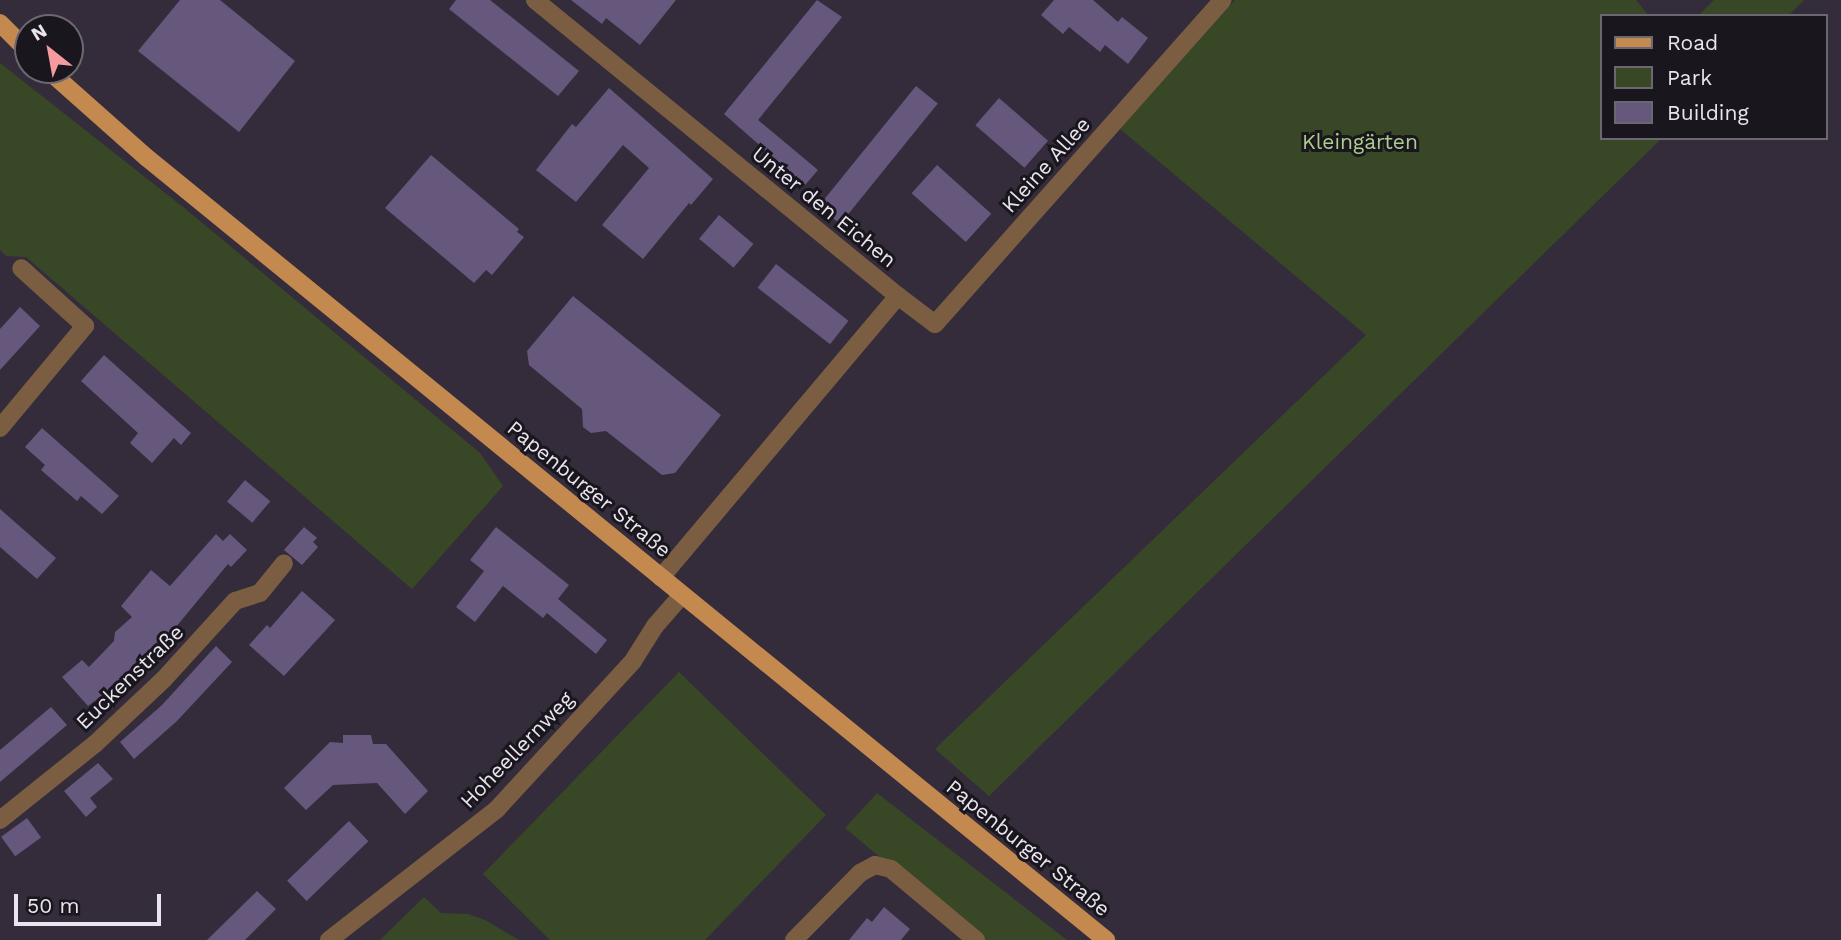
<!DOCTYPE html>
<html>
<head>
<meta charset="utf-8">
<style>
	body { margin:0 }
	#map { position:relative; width:1841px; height:940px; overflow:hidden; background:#342c3b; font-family:"Work Sans",sans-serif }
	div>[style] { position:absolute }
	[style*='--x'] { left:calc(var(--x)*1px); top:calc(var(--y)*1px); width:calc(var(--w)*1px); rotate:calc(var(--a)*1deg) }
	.green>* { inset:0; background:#384826 }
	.building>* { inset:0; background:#66577d; transform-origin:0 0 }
	.minor>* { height:18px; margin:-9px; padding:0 9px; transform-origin:9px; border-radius:9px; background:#7b5e42 }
	.major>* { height:18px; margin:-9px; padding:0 9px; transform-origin:9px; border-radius:9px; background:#c4894e }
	span { translate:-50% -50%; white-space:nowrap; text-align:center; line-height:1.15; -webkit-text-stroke:6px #19161d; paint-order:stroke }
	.park-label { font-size:21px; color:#adcd8c }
	.street-label { font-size:21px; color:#e9e4ee }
	.legend { position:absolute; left:1600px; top:14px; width:228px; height:126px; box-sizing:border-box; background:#19161d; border:2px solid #6c6871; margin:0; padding:9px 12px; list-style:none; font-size:21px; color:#e9e4ee }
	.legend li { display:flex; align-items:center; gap:14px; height:35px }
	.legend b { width:35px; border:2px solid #6c6871 }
	.north { position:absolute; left:14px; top:14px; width:70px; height:70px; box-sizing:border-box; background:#19161d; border:2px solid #6c6871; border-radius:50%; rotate:329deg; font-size:19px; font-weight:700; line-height:28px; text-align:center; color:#e9e4ee }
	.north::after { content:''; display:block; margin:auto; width:24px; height:32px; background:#f49b9f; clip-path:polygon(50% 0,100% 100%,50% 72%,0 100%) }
	.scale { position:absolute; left:14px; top:894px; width:147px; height:32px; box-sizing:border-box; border:4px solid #e9e4ee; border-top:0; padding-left:9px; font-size:21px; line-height:24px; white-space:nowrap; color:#e9e4ee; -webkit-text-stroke:5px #19161d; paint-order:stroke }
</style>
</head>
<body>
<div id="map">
	<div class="green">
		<div style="clip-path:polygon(1235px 0,1636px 0,1649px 16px,1601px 16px,1601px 138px,1662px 138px,989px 796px,935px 749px,1366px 335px,1120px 129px)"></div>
		<div style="clip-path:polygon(1714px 0,1804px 0,1788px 16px,1698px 16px)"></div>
		<div style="clip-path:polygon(0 63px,183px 207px,480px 453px,503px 486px,412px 589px,26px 257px,6px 256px,0 250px)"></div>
		<div style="clip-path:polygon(679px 672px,826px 815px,705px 940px,550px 940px,483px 874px)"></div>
		<div style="clip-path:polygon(877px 793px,1067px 940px,979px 940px,845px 828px)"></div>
		<div style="clip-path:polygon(424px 897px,441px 913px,468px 914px,485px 920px,519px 940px,380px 940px)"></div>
	</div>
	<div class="building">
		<div style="clip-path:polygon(180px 0,220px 0,295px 61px,239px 132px,138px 51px)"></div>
		<div style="clip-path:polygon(456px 0,490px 0,579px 71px,558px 96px,449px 9px)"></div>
		<div style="clip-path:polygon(571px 0,676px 0,640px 45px,606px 18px,602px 24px)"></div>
		<div style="clip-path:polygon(817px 0,842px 17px,758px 120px,818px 170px,805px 185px,724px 114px)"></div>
		<div style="clip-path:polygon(1054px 0,1093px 0,1118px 22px,1122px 17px,1148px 38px,1128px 64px,1105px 45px,1100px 52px,1069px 27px,1063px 34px,1041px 15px)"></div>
		<div style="left:916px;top:86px;width:28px;height:155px;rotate:39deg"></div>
		<div style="clip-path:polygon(609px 88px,713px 179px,691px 205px,689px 203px,643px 259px,602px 225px,649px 168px,623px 145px,576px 202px,536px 170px,572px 124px,576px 127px)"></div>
		<div style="left:999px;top:98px;width:65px;height:36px;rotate:41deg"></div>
		<div style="clip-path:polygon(431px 155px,519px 229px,517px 232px,524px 237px,492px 275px,486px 270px,474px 283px,385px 208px)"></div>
		<div style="left:937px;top:165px;width:73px;height:38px;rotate:42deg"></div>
		<div style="left:719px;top:215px;width:45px;height:31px;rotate:40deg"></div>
		<div style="left:776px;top:264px;width:92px;height:30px;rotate:38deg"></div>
		<div style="clip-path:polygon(573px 296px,721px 415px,675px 473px,662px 475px,606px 431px,591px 433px,583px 427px,582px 409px,529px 365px,527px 351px)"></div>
		<div style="clip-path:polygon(20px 307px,40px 326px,0 370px,0 329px)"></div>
		<div style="clip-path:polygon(104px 355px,191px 433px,181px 445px,174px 438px,152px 463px,130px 443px,138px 433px,81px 381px)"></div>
		<div style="clip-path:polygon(42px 428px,119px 496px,102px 514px,81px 496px,77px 501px,41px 470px,45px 465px,25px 447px)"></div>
		<div style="left:245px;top:480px;width:33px;height:28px;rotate:40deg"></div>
		<div style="clip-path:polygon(0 509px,56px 558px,37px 579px,0 547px)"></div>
		<div style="clip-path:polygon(304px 527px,317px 538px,313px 542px,318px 547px,302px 565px,284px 550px)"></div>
		<div style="clip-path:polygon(496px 527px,569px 585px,558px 599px,607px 640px,596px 654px,547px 613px,543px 618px,503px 586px,475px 622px,456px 607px,484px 571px,470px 560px)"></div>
		<div style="clip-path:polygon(216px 534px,223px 541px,230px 534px,247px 550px,231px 567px,228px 564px,166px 639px,163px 636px,108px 691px,88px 706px,62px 677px,82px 660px,89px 667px,114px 641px,115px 632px,132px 617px,121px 606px,151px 570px,170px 586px)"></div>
		<div style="clip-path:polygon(302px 591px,335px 620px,284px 676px,249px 645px,267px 625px,270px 628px)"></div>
		<div style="clip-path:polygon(216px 646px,232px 662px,177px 721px,134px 759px,120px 742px,162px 705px)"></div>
		<div style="clip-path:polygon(51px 707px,67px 725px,0 782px,0 750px)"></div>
		<div style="clip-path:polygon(343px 735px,371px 735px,373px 744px,386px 744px,428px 791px,405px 814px,377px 783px,333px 785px,306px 810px,284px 788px,330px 742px,343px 743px)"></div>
		<div style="clip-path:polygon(98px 763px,113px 779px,90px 798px,97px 807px,86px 817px,64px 791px)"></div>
		<div style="left:27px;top:818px;width:24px;height:32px;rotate:54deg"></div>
		<div style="left:349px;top:821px;width:28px;height:86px;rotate:46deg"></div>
		<div style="clip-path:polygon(257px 891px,276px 909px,245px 940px,207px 940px)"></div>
		<div style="clip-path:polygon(884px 907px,910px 929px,901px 940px,849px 940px,867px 918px,872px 922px)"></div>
	</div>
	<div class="minor">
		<div style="--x:535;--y:0;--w:468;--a:39.2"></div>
		<div style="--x:898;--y:296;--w:368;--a:130.1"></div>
		<div style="--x:898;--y:296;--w:46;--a:37.1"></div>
		<div style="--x:935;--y:324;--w:433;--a:-48.4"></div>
		<div style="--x:0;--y:428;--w:133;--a:-50.2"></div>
		<div style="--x:85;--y:326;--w:86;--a:-137.8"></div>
		<div style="--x:0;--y:820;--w:122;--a:-38.7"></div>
		<div style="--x:95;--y:744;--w:95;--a:-43.3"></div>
		<div style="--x:164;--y:679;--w:105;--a:-47.7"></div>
		<div style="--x:235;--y:601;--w:26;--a:-18"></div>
		<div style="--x:260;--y:593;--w:38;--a:-51"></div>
		<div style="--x:329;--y:940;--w:213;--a:-37.9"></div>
		<div style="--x:497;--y:809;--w:201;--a:-47.4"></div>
		<div style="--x:633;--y:661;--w:41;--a:-57.8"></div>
		<div style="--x:655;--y:626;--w:41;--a:-48.9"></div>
		<div style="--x:794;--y:940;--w:94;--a:-45.4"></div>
		<div style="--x:860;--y:873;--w:17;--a:-28"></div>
		<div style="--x:875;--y:865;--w:16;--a:14"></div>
		<div style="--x:891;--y:869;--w:111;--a:39.9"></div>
	</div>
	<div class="major">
		<div style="--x:0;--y:23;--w:40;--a:45"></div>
		<div style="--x:48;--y:70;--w:131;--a:41.6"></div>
		<div style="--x:146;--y:157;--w:1239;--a:39.2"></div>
	</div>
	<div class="park-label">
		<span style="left:1360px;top:142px">Kleingärten</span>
	</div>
	<div class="street-label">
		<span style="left:1046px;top:165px;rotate:-48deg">Kleine Allee</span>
		<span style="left:824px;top:207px;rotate:39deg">Unter den Eichen</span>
		<span style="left:589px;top:489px;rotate:39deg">Papenburger Straße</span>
		<span style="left:130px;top:677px;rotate:-44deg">Euckenstraße</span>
		<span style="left:517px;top:750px;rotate:-46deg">Hoheellernweg</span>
		<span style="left:1028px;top:848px;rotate:39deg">Papenburger Straße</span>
	</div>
	<ul class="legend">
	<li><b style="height:9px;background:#c4894e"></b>Road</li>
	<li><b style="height:19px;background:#384826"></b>Park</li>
	<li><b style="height:19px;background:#66577d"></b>Building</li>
	</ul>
	<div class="north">N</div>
	<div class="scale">50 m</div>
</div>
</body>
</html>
